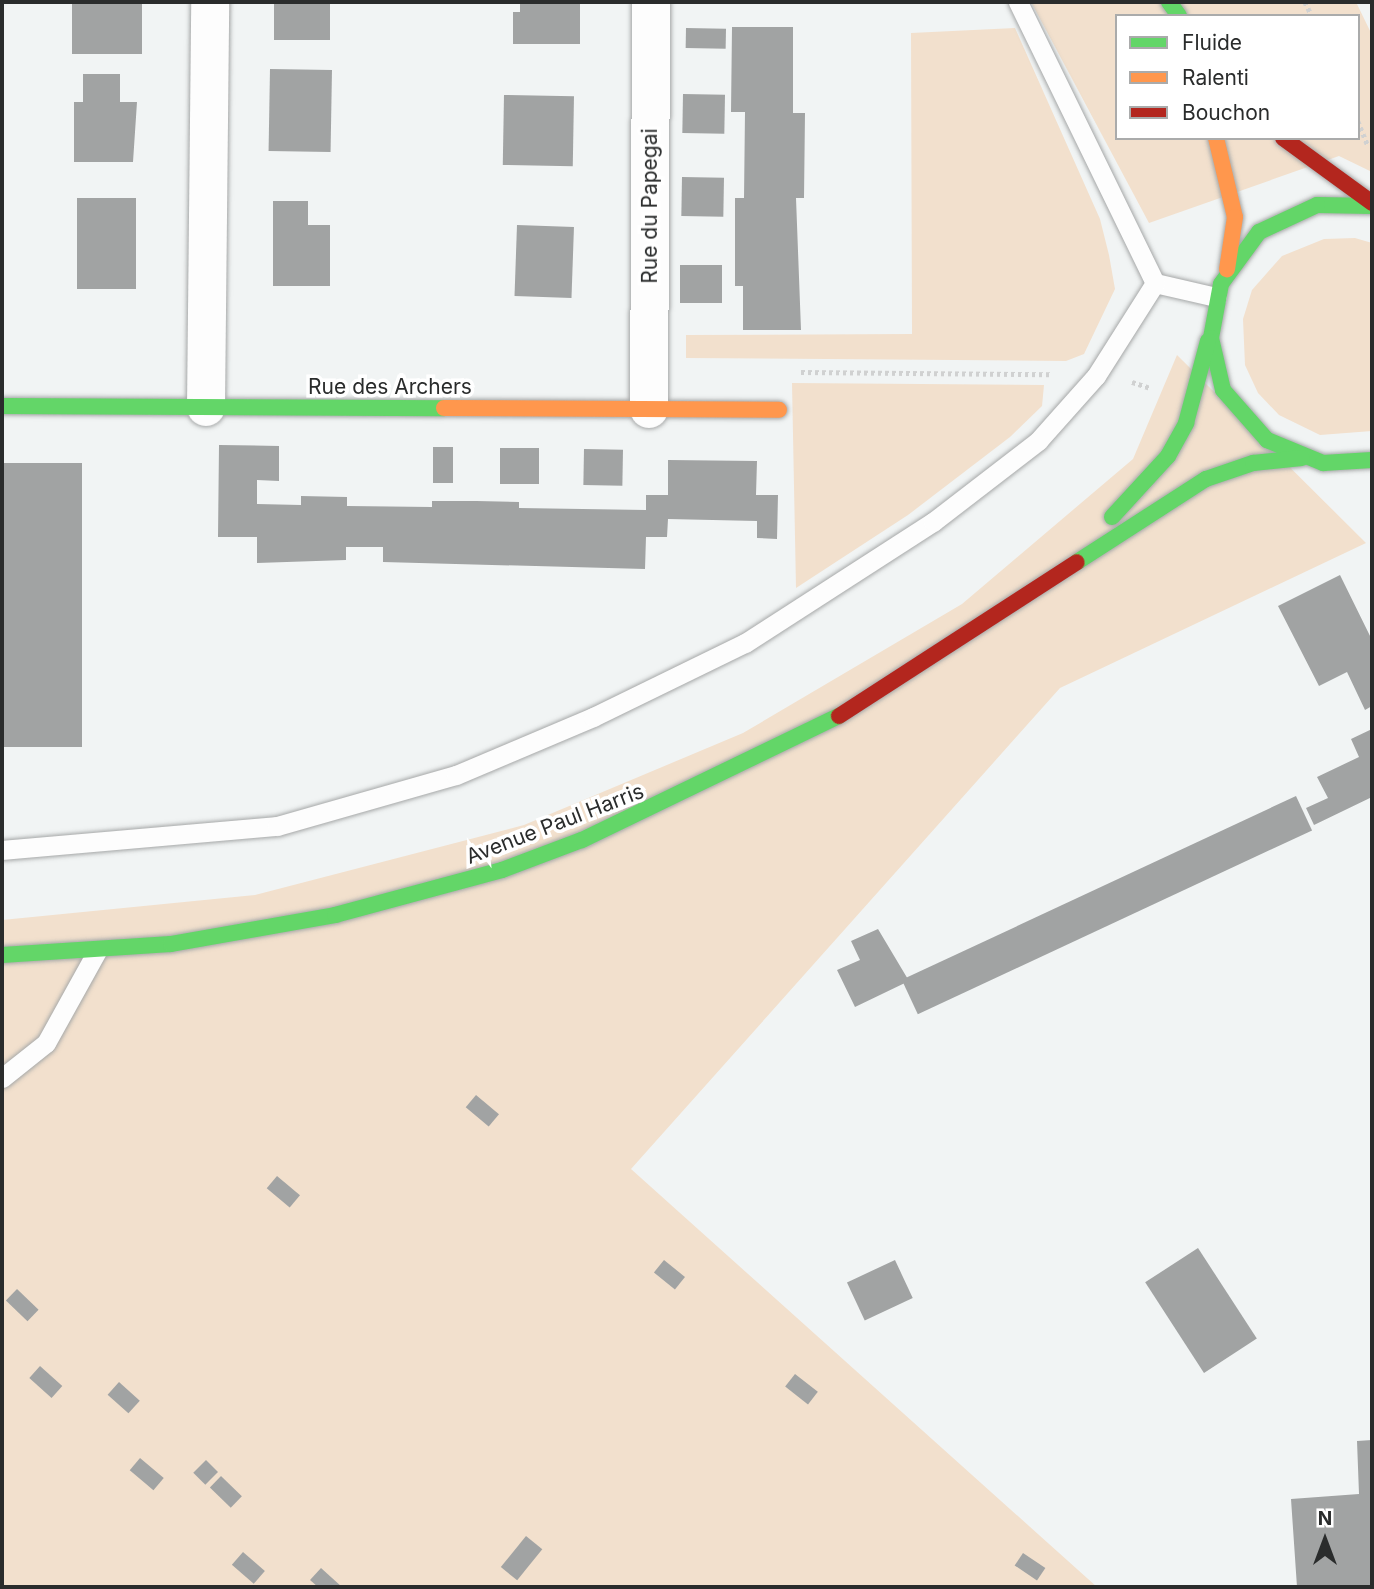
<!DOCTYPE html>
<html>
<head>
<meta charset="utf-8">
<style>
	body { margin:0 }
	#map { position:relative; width:1374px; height:1589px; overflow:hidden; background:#f1f4f4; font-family:Inter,sans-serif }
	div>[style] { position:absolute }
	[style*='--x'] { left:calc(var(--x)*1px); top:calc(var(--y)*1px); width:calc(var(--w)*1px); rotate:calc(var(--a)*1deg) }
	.green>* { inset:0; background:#f2e0cd }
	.building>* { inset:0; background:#a1a3a3; transform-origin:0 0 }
	.path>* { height:4.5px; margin-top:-2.25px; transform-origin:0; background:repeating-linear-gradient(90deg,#d0d1d1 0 3.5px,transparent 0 7px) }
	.roads { filter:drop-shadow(0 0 2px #a6a8a8) drop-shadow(0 0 2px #a6a8a8) }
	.lane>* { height:19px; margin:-9.5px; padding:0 9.5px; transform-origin:9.5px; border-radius:9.5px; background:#fdfdfd }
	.street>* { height:38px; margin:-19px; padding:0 19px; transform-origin:19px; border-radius:19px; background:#fdfdfd }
	.fast>* { height:16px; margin:-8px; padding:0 8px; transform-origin:8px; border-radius:8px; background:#63d668 }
	.slow>* { height:16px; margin:-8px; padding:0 8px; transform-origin:8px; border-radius:8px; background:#ff974d }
	.jam>* { height:16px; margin:-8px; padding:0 8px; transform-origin:8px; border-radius:8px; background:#b3261e }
	span { translate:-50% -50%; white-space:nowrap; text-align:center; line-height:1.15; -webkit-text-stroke:7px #fff; paint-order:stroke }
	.street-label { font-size:21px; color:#2a2c2c }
	.frame { position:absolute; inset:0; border:4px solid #2a2c2c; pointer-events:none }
	.legend { position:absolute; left:1115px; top:14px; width:245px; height:126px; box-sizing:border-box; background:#fff; border:2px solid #aaabab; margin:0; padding:9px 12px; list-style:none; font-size:21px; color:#2a2c2c }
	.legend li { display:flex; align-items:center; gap:14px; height:35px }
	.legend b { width:35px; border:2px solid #aaabab }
	.north { position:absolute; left:1290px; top:1505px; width:70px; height:70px; -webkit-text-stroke:5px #fff; paint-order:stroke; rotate:0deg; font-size:19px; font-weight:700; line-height:28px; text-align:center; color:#2a2c2c }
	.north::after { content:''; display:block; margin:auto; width:24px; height:32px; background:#2a2c2c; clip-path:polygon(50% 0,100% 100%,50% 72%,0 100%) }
</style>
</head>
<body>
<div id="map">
	<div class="green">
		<div style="clip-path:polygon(evenodd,1031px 2px,1356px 2px,1372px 35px,1372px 172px,1339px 156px,1149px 223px,1031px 2px,1117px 16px,1358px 16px,1358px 138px,1117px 138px,1117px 16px)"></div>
		<div style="clip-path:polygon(1015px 28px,1100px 219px,1109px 255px,1115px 289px,1084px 354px,1066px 361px,686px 358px,686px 335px,912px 334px,911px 33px)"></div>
		<div style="clip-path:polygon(1355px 238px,1372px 243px,1372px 431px,1320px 435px,1279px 415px,1258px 393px,1245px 365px,1243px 319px,1252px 290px,1282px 256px,1324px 239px)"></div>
		<div style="clip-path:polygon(1177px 355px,1366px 543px,1060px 688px,631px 1169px,1097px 1587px,2px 1587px,2px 920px,255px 895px,524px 825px,743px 733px,962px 604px,1133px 459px)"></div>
		<div style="clip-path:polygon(792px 383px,1044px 385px,1042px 406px,1010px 437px,908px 515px,796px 588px)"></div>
	</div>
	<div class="building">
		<div style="left:72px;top:2px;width:70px;height:52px"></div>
		<div style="left:274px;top:2px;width:56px;height:38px"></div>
		<div style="clip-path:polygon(520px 2px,580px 2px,580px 44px,513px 44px,513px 12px,520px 12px)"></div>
		<div style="clip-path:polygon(732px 27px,793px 27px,793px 113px,805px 113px,804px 198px,796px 198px,801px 330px,743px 330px,743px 286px,735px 286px,735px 198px,744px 198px,745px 112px,731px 112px)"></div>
		<div style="left:686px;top:28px;width:40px;height:20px;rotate:1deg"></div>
		<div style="left:270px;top:69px;width:62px;height:82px;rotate:1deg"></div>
		<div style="clip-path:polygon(83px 74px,120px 74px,120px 102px,137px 102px,133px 162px,74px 162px,74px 102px,83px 102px)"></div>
		<div style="left:683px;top:94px;width:42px;height:39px;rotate:1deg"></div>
		<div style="left:504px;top:95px;width:70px;height:70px;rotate:1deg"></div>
		<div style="left:682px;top:177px;width:42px;height:39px;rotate:1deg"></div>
		<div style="left:77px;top:198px;width:59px;height:91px"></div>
		<div style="clip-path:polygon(273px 201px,308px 201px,308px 225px,330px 225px,330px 286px,273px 286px)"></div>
		<div style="left:517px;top:225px;width:57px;height:71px;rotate:2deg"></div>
		<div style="left:680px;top:265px;width:42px;height:38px"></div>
		<div style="clip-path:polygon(219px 445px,279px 446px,279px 481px,257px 480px,257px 504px,301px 505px,301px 496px,347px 497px,347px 506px,432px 507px,432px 501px,476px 501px,519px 502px,519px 508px,646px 510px,646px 495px,668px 495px,668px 460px,757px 461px,756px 495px,778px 495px,777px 539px,757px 538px,757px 521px,668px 519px,667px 537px,646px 537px,645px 569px,383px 562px,383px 547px,346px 547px,346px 560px,257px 563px,257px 537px,218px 537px)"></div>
		<div style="left:433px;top:447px;width:20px;height:36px"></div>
		<div style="left:500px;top:448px;width:39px;height:36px"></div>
		<div style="left:584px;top:449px;width:39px;height:36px;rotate:1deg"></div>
		<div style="left:2px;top:463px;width:80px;height:284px"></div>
		<div style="clip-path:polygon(1340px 575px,1372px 640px,1372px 706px,1365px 710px,1347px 672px,1319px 686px,1278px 606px)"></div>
		<div style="clip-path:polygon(1372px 729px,1372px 797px,1314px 825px,1306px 808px,1328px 798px,1317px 777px,1359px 757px,1351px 739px)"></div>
		<div style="left:1296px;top:796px;width:38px;height:435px;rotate:65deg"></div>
		<div style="clip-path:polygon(878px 929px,909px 981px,855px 1007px,837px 970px,860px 960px,851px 941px)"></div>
		<div style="left:476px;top:1095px;width:30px;height:16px;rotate:40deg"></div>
		<div style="left:277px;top:1176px;width:30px;height:16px;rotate:40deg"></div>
		<div style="left:1198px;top:1248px;width:108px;height:63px;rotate:57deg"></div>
		<div style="left:664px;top:1260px;width:27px;height:16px;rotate:39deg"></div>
		<div style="left:895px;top:1260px;width:42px;height:53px;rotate:65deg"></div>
		<div style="left:17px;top:1289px;width:30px;height:16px;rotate:44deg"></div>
		<div style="left:40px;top:1366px;width:30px;height:16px;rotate:42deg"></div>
		<div style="left:795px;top:1374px;width:29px;height:16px;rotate:38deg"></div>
		<div style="left:119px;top:1382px;width:28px;height:17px;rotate:42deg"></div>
		<div style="clip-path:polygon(1372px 1440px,1372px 1587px,1297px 1587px,1291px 1499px,1359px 1494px,1357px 1441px)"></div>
		<div style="left:140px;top:1458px;width:31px;height:16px;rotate:40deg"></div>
		<div style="left:206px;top:1460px;width:17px;height:18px;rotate:45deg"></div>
		<div style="left:221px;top:1476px;width:29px;height:16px;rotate:44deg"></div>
		<div style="left:526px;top:1536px;width:21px;height:40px;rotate:39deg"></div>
		<div style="left:243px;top:1552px;width:29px;height:17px;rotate:41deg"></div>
		<div style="left:1023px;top:1553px;width:27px;height:15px;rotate:34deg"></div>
		<div style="clip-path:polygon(321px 1568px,342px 1587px,318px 1587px,310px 1580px)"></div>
	</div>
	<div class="path">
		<div style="--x:1305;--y:2;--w:16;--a:63"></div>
		<div style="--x:1358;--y:121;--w:27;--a:68"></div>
		<div style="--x:801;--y:372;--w:250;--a:0.5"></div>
		<div style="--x:1132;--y:382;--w:19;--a:18"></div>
	</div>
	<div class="roads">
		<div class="lane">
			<div style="--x:1155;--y:283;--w:63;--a:12.9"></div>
			<div style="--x:2;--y:850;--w:276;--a:-5"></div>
			<div style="--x:277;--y:826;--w:186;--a:-15.9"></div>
			<div style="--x:456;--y:775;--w:149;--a:-22.9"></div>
			<div style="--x:593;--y:717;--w:169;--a:-26"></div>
			<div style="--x:745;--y:643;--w:224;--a:-32.8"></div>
			<div style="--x:933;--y:522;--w:133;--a:-37.6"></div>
			<div style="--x:1038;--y:441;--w:87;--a:-48.3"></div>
			<div style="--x:1096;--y:376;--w:110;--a:-57.6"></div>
			<div style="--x:1155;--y:283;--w:313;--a:-116"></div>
			<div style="--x:2;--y:1078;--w:56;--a:-38.5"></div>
			<div style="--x:46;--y:1043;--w:105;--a:-61"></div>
		</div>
		<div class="street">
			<div style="--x:206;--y:407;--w:405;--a:-89.4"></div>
			<div style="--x:649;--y:409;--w:407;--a:-89.7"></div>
		</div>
		<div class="fast">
			<div style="--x:1169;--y:2;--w:17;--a:54"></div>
			<div style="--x:1372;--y:206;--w:55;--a:-179"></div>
			<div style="--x:1317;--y:205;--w:64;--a:155"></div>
			<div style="--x:1259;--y:232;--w:64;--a:126.2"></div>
			<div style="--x:1221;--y:284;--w:55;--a:100.5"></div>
			<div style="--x:1211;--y:338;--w:53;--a:77"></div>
			<div style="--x:1223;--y:390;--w:67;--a:48.7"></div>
			<div style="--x:1267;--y:440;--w:61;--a:22.3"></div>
			<div style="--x:1323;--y:463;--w:49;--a:-3.5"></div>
			<div style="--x:2;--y:406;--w:442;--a:0.3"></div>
			<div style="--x:1112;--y:517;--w:83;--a:-47.4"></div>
			<div style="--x:1168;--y:456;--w:38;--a:-61"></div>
			<div style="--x:1186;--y:423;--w:85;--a:-75"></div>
			<div style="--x:1077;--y:562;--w:153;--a:-32.8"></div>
			<div style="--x:1206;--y:479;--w:50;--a:-18.8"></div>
			<div style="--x:1253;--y:463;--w:49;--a:-5.8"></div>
			<div style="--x:2;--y:955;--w:169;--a:-3.7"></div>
			<div style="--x:171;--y:944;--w:167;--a:-10"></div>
			<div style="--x:335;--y:915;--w:173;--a:-15.1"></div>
			<div style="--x:502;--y:870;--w:85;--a:-20.6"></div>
			<div style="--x:582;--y:840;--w:285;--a:-25.8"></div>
		</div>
		<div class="slow">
			<div style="--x:1216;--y:138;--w:81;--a:76.5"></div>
			<div style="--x:1235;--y:217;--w:53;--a:98.7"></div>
			<div style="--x:444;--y:408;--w:335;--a:0.3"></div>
		</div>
		<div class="jam">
			<div style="--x:1283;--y:138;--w:110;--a:36.1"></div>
			<div style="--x:839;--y:716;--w:283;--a:-32.9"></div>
		</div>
	</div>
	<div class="street-label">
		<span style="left:650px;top:206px;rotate:-90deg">Rue du Papegai</span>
		<span style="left:390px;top:387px">Rue des Archers</span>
		<span style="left:555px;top:824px;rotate:-21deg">Avenue Paul Harris</span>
	</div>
	<div class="frame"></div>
	<ul class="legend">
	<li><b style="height:9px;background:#63d668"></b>Fluide</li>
	<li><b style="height:9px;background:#ff974d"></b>Ralenti</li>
	<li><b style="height:9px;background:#b3261e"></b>Bouchon</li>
	</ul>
	<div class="north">N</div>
</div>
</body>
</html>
